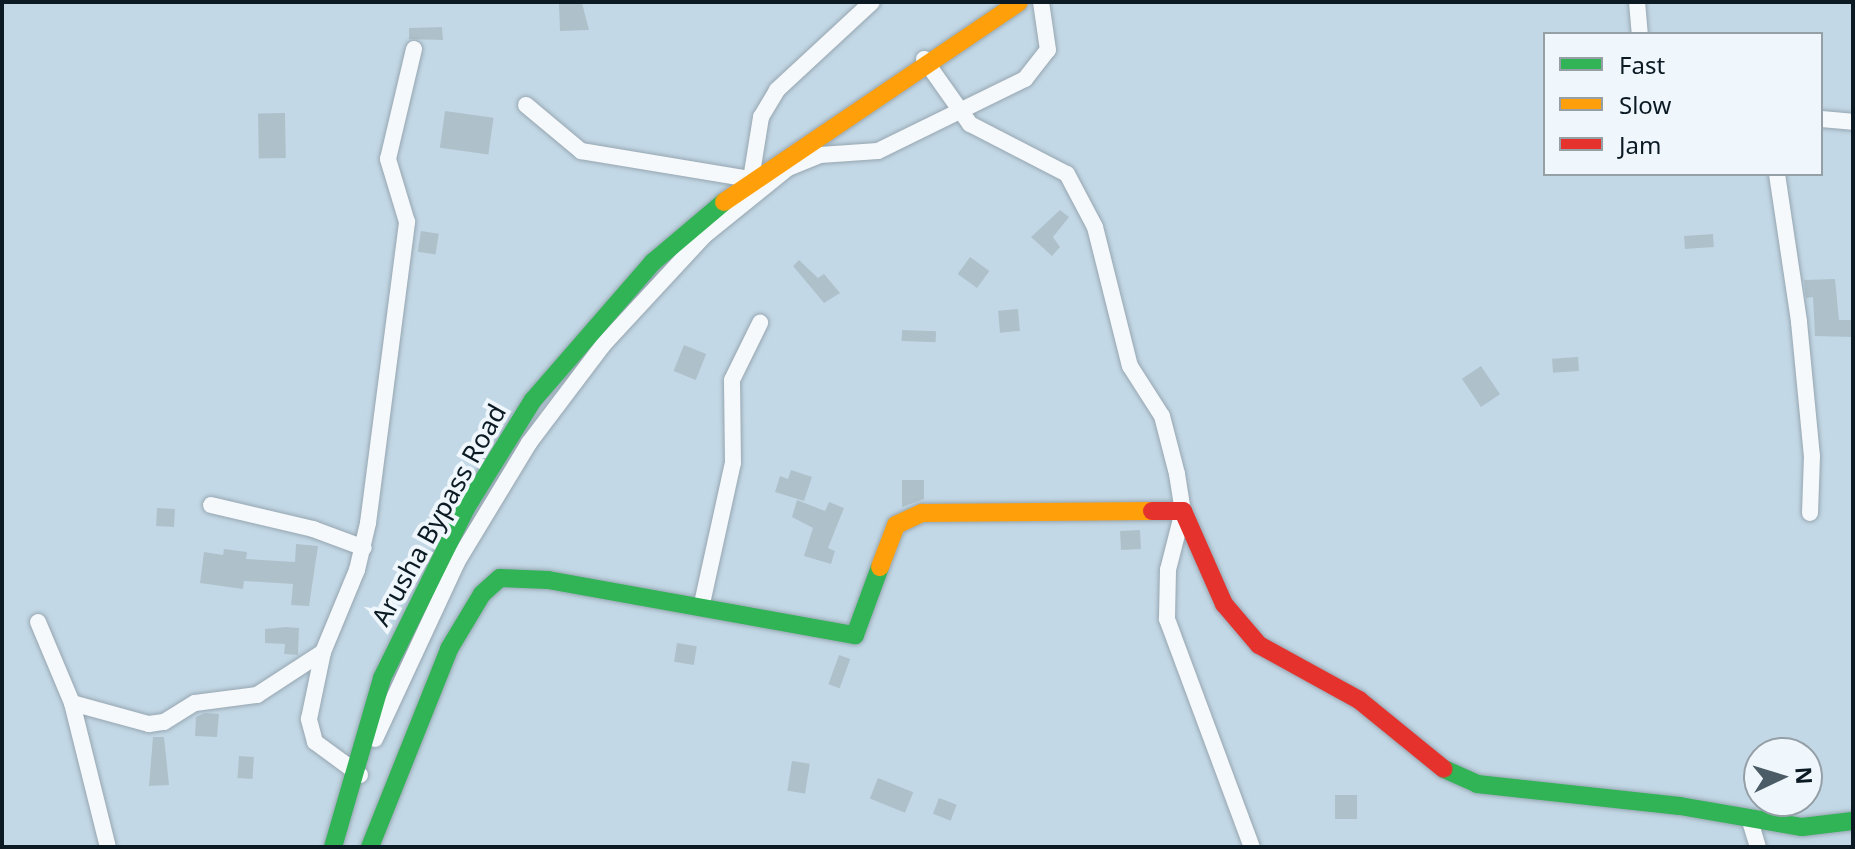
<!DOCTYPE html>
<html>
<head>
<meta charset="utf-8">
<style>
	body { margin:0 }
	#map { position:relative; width:1855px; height:849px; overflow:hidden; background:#c3d8e6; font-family:"Noto Sans",sans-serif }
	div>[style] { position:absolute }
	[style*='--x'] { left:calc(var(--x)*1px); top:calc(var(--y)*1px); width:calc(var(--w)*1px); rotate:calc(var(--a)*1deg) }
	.building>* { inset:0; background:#aec1ca; transform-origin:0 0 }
	.roads { filter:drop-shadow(0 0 2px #96a6b1) drop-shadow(0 0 2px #96a6b1) }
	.street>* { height:16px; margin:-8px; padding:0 8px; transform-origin:8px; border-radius:8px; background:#f6f9fb }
	.fast>* { height:18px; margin:-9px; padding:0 9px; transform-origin:9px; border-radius:9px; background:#30b455 }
	.slow>* { height:18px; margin:-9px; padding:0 9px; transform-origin:9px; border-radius:9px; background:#ff9f0a }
	.jam>* { height:18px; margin:-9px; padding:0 9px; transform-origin:9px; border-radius:9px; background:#e5322d }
	span { translate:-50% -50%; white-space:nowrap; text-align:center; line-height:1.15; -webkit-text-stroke:8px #eff7fd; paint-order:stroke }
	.street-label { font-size:26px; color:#0b1a23 }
	.frame { position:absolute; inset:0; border:4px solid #0b1a23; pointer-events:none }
	.legend { position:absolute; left:1543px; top:32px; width:280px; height:144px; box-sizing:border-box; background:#eff7fd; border:2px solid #949fa6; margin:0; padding:10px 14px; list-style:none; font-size:24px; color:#0b1a23 }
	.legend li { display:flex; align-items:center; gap:16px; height:40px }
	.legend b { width:40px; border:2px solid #949fa6 }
	.north { position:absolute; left:1743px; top:737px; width:80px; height:80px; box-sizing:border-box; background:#eff7fd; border:2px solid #949fa6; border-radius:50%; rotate:86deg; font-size:22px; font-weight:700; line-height:32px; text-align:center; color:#0b1a23 }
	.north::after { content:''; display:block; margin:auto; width:28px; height:36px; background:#4b5c67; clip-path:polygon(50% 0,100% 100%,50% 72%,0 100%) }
</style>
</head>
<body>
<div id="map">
	<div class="building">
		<div style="clip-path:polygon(582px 3px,589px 30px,560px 31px,559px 4px)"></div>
		<div style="clip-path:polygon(442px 27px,443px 40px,409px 39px,409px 28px)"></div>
		<div style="left:445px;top:111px;width:49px;height:37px;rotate:8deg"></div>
		<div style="left:285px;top:113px;width:45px;height:27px;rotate:89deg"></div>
		<div style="clip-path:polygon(1060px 210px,1069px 217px,1053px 237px,1060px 247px,1052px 256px,1031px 237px)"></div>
		<div style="left:421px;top:231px;width:18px;height:21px;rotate:9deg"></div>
		<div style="left:1713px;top:234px;width:13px;height:29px;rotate:86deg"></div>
		<div style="left:970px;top:257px;width:24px;height:21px;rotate:36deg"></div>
		<div style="clip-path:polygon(799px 260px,818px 278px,824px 274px,840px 293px,824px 303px,793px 266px)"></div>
		<div style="clip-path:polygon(1835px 279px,1839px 320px,1853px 320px,1853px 337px,1815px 336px,1813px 297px,1806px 298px,1804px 280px)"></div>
		<div style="left:1018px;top:309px;width:22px;height:20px;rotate:85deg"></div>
		<div style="left:902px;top:330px;width:34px;height:11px;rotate:2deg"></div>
		<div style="left:684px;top:345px;width:24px;height:28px;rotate:22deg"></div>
		<div style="left:1578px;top:357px;width:14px;height:26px;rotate:86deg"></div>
		<div style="left:1481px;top:366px;width:34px;height:23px;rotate:56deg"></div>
		<div style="clip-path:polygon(791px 470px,812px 477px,804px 501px,775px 492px,780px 476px,788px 479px)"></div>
		<div style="clip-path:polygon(902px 480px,924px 480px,924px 499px,902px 507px)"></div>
		<div style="clip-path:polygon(797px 500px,825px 511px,829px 502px,844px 508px,828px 548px,835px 551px,831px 564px,804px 556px,813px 528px,792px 517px)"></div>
		<div style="left:157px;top:508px;width:18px;height:18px;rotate:3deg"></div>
		<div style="left:1140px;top:530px;width:19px;height:20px;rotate:87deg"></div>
		<div style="clip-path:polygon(296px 544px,318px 546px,309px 606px,291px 605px,293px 584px,244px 581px,243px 589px,200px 583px,204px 552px,223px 555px,224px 549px,247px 552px,246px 559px,295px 562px)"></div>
		<div style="clip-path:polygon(286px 627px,299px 628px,298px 655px,284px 654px,285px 644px,265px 643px,265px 629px)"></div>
		<div style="left:677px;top:643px;width:20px;height:19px;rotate:9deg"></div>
		<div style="left:839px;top:655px;width:12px;height:31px;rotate:20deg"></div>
		<div style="clip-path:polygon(205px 713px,219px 714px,217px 737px,195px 736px,196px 717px)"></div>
		<div style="clip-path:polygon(153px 737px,164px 737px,169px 785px,149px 786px)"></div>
		<div style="left:239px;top:756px;width:15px;height:22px;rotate:4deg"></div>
		<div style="left:792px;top:761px;width:18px;height:30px;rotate:9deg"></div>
		<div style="left:878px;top:778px;width:38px;height:22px;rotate:22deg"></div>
		<div style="left:1335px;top:795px;width:22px;height:24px"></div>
		<div style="left:939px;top:798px;width:19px;height:17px;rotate:21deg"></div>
	</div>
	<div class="roads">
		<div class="street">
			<div style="--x:1637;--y:2;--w:32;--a:85"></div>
			<div style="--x:924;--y:59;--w:80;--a:54.7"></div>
			<div style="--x:970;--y:124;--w:109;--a:27.3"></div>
			<div style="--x:1067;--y:174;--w:60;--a:62.2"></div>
			<div style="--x:1095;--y:227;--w:143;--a:75.9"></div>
			<div style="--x:1130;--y:366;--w:59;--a:57.4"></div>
			<div style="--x:1162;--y:416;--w:60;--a:75.5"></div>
			<div style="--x:1177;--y:474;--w:37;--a:81"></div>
			<div style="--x:1183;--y:511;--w:61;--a:104.3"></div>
			<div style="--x:1168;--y:570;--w:49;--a:91.2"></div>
			<div style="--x:1167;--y:619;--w:243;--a:69.6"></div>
			<div style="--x:526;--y:105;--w:72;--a:39.9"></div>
			<div style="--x:581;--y:151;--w:172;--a:9.4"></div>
			<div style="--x:751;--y:179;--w:63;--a:-80.8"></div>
			<div style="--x:761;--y:117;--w:31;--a:-59"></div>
			<div style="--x:777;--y:90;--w:129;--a:-42.8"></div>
			<div style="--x:1821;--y:119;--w:32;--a:5"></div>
			<div style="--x:1777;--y:174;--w:150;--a:81.5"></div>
			<div style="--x:1799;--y:322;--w:135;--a:84.5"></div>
			<div style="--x:1812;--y:456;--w:57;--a:92"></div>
			<div style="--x:211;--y:505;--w:105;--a:13.2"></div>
			<div style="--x:313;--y:529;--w:54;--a:20.4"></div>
			<div style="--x:701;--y:608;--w:148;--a:-77.6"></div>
			<div style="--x:733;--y:463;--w:83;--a:-90.7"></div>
			<div style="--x:732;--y:380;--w:64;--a:-63.8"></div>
			<div style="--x:38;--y:622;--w:88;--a:67.2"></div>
			<div style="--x:72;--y:703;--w:148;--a:76"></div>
			<div style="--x:72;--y:703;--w:80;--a:15.3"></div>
			<div style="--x:149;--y:724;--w:15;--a:-8"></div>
			<div style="--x:164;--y:722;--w:36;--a:-32"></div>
			<div style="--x:195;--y:703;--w:63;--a:-7.4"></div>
			<div style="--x:257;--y:695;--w:79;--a:-33.1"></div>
			<div style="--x:375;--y:739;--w:195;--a:-65.1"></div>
			<div style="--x:457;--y:562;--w:139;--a:-58.8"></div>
			<div style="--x:529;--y:443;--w:123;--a:-52.9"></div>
			<div style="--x:603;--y:345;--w:150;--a:-47.2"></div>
			<div style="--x:705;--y:235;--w:107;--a:-38.9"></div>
			<div style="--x:788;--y:168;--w:35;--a:-22"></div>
			<div style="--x:820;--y:155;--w:58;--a:-3.9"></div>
			<div style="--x:878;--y:151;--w:164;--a:-26.1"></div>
			<div style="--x:1025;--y:79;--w:37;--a:-52"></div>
			<div style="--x:1048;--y:50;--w:49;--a:-98.3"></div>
			<div style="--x:360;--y:775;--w:56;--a:-143.7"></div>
			<div style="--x:315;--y:742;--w:24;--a:-105"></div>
			<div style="--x:309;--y:719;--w:68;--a:-78.2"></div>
			<div style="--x:323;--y:652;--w:89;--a:-67.5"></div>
			<div style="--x:357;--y:570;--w:48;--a:-76.8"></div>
			<div style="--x:368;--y:523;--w:304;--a:-82.6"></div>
			<div style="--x:407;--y:222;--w:66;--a:-106.8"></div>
			<div style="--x:388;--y:159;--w:113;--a:-76.7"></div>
			<div style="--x:1750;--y:821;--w:27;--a:73"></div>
		</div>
		<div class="fast">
			<div style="--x:1444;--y:769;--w:36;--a:24"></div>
			<div style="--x:1477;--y:784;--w:204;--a:6.2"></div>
			<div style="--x:1680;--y:806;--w:124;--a:9.8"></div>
			<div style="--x:1802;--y:827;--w:51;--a:-6.7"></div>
			<div style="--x:333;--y:847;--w:176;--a:-73.8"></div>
			<div style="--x:382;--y:678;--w:190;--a:-63.7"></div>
			<div style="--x:466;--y:508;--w:127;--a:-58.2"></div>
			<div style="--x:533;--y:400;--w:183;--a:-49"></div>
			<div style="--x:653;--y:262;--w:93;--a:-40.2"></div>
			<div style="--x:370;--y:847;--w:213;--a:-68.2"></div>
			<div style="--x:449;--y:649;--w:64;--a:-59"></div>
			<div style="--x:482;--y:594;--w:24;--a:-42"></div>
			<div style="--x:500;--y:578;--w:48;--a:2.4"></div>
			<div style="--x:548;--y:580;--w:312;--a:10.2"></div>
			<div style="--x:855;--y:635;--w:72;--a:-69.8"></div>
		</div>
		<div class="slow">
			<div style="--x:724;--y:202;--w:356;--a:-34.1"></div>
			<div style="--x:880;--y:567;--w:45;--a:-69.1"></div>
			<div style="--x:896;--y:525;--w:29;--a:-25"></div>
			<div style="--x:922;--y:513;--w:230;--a:-0.5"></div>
		</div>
		<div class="jam">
			<div style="--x:1152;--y:511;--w:31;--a:0"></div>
			<div style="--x:1183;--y:511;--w:102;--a:66.2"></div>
			<div style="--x:1224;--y:604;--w:54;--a:49.5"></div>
			<div style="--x:1259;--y:645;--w:114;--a:28.8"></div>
			<div style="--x:1359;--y:700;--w:109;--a:39.1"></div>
		</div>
	</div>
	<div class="street-label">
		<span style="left:439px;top:515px;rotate:-61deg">Arusha Bypass Road</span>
	</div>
	<div class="frame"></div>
	<ul class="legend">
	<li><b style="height:10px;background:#30b455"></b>Fast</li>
	<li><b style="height:10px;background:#ff9f0a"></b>Slow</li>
	<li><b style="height:10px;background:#e5322d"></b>Jam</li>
	</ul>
	<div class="north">N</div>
</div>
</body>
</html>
